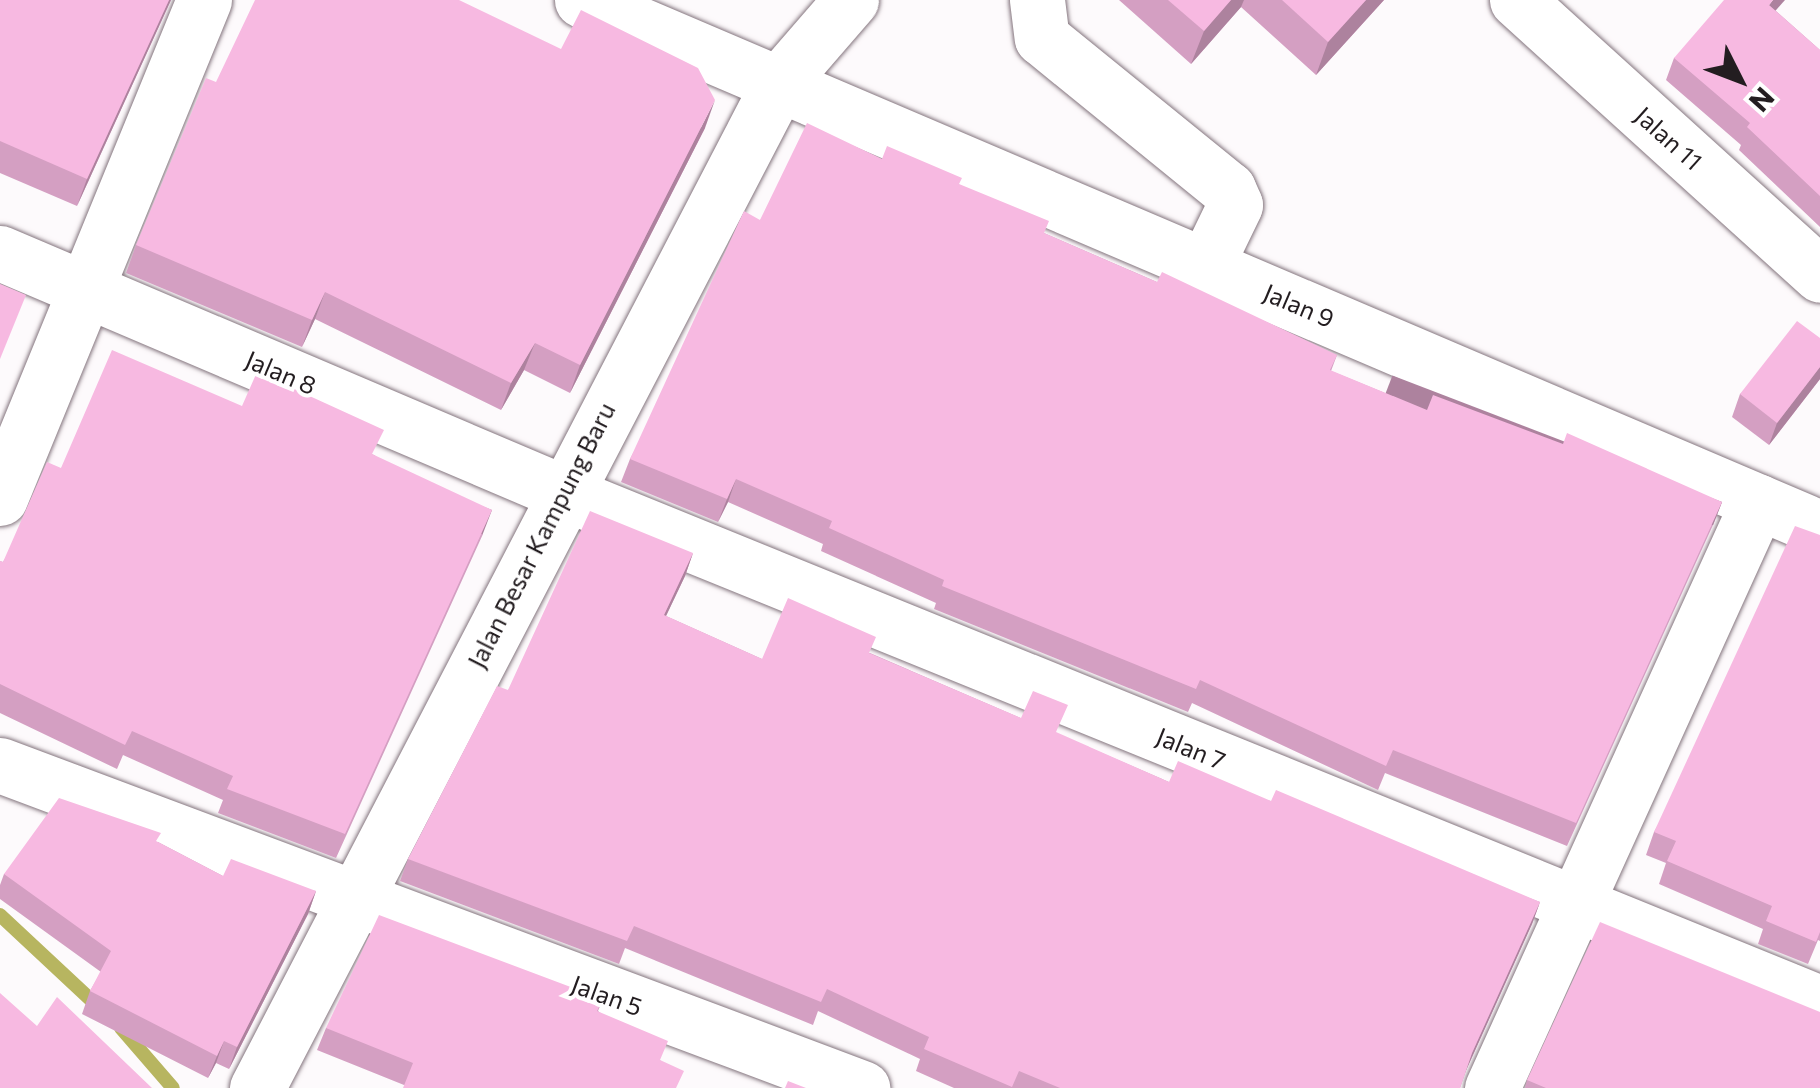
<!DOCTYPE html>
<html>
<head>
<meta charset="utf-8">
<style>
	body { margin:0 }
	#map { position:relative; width:1820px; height:1088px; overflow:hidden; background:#fdfafc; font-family:Commissioner,sans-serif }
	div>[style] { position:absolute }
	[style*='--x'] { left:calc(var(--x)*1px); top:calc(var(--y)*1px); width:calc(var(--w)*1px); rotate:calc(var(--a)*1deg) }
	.stream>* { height:14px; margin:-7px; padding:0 7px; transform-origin:7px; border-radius:7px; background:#b7b560 }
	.roads { filter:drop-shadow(0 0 2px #84757e) drop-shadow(0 0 2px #84757e) }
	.minor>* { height:55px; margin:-27.5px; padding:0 27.5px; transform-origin:27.5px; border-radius:27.5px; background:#fff }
	.wall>* { inset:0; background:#d49fc2 }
	.shaded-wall>* { inset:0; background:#ad829e; transform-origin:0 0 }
	.building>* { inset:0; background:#f7b9e1 }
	span { translate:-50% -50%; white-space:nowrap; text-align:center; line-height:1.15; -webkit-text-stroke:8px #fff; paint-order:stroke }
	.street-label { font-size:25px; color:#231d20 }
	.north { position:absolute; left:1690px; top:30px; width:100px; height:100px; -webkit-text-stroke:8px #fff; paint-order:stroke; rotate:132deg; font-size:28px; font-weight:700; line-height:40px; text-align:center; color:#231d20 }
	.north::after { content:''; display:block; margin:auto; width:35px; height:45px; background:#231d20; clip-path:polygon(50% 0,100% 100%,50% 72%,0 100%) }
</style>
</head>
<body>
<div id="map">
	<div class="stream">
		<div style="--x:0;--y:915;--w:139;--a:43"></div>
		<div style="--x:121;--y:1028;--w:79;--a:49.1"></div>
	</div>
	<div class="roads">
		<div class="minor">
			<div style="--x:582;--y:0;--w:1346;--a:23.1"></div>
			<div style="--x:1037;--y:0;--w:38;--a:83"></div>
			<div style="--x:1042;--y:38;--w:240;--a:39.1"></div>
			<div style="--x:1228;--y:189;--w:17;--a:66"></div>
			<div style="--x:1235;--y:205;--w:67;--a:115.8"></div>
			<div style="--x:1517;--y:0;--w:409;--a:42.2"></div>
			<div style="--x:0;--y:253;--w:611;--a:23.04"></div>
			<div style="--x:562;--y:492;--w:1358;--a:22.11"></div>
			<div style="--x:0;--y:498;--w:538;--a:-67.72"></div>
			<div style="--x:0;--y:765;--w:921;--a:20.54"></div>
			<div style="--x:257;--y:1088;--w:1132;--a:-62.55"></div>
			<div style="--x:779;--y:83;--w:110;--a:-49.1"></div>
			<div style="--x:1492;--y:1088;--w:644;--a:-65.59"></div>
		</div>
	</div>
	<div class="wall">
		<div style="clip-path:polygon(0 0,171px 0,77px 206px,0 173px)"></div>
		<div style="clip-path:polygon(1119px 0,1384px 0,1316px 75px,1241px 7px,1191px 64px)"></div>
		<div style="clip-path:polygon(1776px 11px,1820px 50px,1820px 227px,1739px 150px,1741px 145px,1666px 80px,1674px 58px)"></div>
		<div style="clip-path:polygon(216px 82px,705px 128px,570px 393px,524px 370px,501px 410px,315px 319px,302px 347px,126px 273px,136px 245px)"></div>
		<div style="clip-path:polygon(882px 159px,960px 185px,1044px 233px,1157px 282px,1337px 355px,1331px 371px,1427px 410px,1722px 502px,1713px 525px,1567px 846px,1385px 773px,1378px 790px,1192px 703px,1188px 712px,934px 609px,936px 603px,821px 551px,823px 544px,728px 502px,718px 522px,621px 482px,630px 459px,760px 220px)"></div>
		<div style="clip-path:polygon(1820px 338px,1820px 379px,1769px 445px,1732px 417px,1740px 394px)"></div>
		<div style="clip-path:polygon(242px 406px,374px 455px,483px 534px,336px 858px,218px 813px,223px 800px,123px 755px,117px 769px,0 713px,0 561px,3px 562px,61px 468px)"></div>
		<div style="clip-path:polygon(1820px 535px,1820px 941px,1818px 940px,1808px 964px,1758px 944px,1763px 929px,1659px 884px,1666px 863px,1646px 855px,1654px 832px)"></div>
		<div style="clip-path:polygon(693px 553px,685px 576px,666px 616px,762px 659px,870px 653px,1169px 782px,1271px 801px,1540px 902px,1532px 924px,1467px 1068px,1460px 1088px,954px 1088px,916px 1071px,920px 1059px,818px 1011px,813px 1025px,625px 948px,619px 964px,400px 881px,408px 859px,508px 690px)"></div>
		<div style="clip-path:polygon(158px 842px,223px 876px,316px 891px,308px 914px,229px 1069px,216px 1063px,208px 1078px,82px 1014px,90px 991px,101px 972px,0 899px,0 885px,4px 874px)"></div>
		<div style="clip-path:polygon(603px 999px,598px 1011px,661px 1061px,404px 1085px,317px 1050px,326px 1028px)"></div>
		<div style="clip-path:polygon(1527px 1080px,1820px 1088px,1525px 1088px)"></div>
	</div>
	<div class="shaded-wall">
		<div style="clip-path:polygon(169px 0,171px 0,77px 206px,87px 179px)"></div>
		<div style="clip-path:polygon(1231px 0,1244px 0,1241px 7px,1191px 64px,1204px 31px)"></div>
		<div style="clip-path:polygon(1366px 0,1384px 0,1316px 75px,1328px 42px)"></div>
		<div style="clip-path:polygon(1773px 0,1785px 0,1761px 27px,1769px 5px)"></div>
		<div style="clip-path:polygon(715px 100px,705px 128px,570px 393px,580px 365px)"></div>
		<div style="clip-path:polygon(325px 292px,315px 319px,302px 347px,312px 320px)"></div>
		<div style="clip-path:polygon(535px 343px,524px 370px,501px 410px,511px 383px)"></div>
		<div style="clip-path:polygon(1820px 367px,1820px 379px,1769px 445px,1777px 423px)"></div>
		<div style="clip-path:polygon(736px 479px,728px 502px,718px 522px,727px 499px)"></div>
		<div style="left:1722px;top:502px;width:25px;height:353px;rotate:111deg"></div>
		<div style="left:492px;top:510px;width:26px;height:356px;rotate:111deg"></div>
		<div style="clip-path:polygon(693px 553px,685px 576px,656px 637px,664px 615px)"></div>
		<div style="clip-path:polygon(316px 891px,308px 914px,229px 1069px,237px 1047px)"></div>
		<div style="clip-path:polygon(1540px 902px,1532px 924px,1464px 1075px,1472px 1053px)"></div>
		<div style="clip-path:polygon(224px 1041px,216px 1063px,208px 1078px,217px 1056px)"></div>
	</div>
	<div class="building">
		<div style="clip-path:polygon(0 0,169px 0,87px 179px,0 141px)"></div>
		<div style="clip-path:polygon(255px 0,459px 0,561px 49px,581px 10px,698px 68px,715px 100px,580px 365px,535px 343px,511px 383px,325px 292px,312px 320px,136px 245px,206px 78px,216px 82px)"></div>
		<div style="clip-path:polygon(1168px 0,1231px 0,1204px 31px)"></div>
		<div style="clip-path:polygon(1282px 0,1366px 0,1328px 42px)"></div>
		<div style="clip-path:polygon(1724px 0,1773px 0,1769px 5px,1820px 50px,1820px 196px,1747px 127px,1750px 123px,1674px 58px)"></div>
		<div style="clip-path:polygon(807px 123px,882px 159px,887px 146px,962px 178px,959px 184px,1049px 221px,1044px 233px,1157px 282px,1162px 272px,1337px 355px,1330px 370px,1427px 410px,1433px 395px,1563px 444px,1567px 433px,1722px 502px,1576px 823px,1393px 750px,1386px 766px,1200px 680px,1196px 689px,942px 586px,944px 580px,829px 528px,832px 521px,736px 479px,727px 499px,630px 459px,744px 211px,760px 220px)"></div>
		<div style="clip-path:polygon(0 284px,26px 295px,0 359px)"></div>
		<div style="clip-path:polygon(1797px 321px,1820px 338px,1820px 367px,1777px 423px,1740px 394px)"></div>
		<div style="clip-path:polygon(112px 350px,242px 406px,257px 372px,384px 430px,372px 454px,492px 510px,345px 834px,227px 789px,233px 776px,132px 731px,125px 745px,0 684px,0 561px,3px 562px,47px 462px,61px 468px)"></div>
		<div style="clip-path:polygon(590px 511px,693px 553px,664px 615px,762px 659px,788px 598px,876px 637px,869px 653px,1021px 718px,1033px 691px,1068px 705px,1056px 732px,1169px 782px,1178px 761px,1271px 801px,1276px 790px,1540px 902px,1472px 1053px,1460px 1088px,1060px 1088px,1019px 1071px,1012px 1087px,924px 1049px,929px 1037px,827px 989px,821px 1002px,634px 926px,627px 941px,408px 859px,497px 686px,508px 690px)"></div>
		<div style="clip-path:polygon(1795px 526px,1820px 535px,1820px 932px,1816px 942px,1766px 921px,1772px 906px,1667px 861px,1676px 841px,1654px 832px)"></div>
		<div style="clip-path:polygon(59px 798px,161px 833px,156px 841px,223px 876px,231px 859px,316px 891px,237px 1047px,224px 1041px,217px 1056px,90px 991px,111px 951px,4px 874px)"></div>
		<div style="clip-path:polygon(379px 915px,603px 999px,597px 1011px,668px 1041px,660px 1060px,684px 1071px,676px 1088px,403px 1088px,413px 1063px,326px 1028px)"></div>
		<div style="clip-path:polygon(1600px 922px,1820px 1012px,1820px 1088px,1546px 1088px,1527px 1080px)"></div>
		<div style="clip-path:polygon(0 993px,37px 1026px,57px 997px,152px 1088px,0 1088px)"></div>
		<div style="clip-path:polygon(788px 1081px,806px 1088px,785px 1088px)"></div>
	</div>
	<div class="street-label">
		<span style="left:1669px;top:138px;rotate:42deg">Jalan 11</span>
		<span style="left:1299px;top:305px;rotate:23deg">Jalan 9</span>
		<span style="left:281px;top:372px;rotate:23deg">Jalan 8</span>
		<span style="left:541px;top:535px;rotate:-63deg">Jalan Besar Kampung Baru</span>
		<span style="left:1191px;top:748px;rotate:22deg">Jalan 7</span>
		<span style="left:607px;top:995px;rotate:20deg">Jalan 5</span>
	</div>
	<div class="north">N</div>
</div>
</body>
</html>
